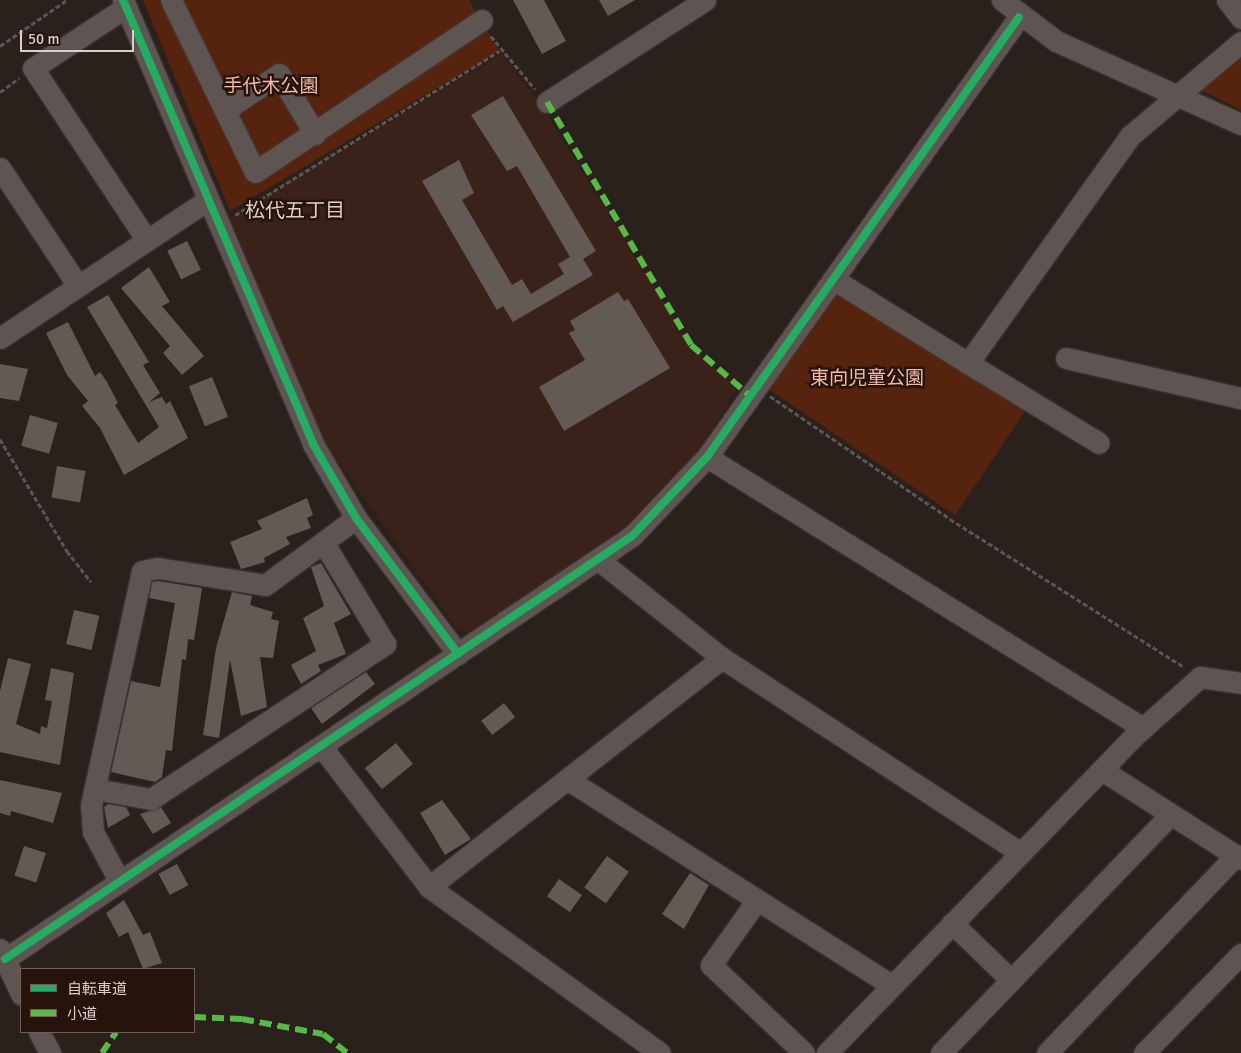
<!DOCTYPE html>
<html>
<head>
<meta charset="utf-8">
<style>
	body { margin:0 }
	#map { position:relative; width:1241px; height:1053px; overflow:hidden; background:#2a201c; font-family:Signika,"Noto Sans JP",sans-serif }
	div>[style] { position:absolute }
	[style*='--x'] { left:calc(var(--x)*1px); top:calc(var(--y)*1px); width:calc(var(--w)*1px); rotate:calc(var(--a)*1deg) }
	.built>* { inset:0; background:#3a2119 }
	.green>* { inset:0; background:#56230f; transform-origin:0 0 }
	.building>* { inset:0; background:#635a56; transform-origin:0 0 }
	.path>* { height:2.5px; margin-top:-1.25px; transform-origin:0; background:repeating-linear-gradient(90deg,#5c5552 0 5px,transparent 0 7.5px) }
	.roads { filter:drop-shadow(0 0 1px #463d3a) drop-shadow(0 0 1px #463d3a) }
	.minor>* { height:21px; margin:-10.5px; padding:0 10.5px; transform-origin:10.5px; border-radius:10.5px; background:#5e5552 }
	.quiet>* { height:6px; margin-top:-3px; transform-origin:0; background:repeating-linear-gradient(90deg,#58b947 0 12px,transparent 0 18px) }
	.cycleway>* { height:8px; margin:-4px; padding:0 4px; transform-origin:4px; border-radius:4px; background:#26ab63 }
	span { translate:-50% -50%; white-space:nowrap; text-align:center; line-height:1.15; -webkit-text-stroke:5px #26130c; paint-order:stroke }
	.park-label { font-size:19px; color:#f3b9a5 }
	.neighbourhood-label { font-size:20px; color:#dccec9 }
	.legend { position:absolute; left:20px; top:968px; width:175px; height:65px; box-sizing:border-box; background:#26130c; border:1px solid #6f5e58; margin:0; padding:6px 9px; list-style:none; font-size:15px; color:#dccec9 }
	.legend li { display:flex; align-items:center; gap:10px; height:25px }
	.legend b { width:25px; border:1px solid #6f5e58 }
	.scale { position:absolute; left:20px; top:30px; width:114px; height:22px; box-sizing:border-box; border:2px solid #dccec9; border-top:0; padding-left:6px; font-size:15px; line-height:18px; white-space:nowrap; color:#dccec9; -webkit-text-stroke:4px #26130c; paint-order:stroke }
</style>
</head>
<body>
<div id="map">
	<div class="built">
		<div style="clip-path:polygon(501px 54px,541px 105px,690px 345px,737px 390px,700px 449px,618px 534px,470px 634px,457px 629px,322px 439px,230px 218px)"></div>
	</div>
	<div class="green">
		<div style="clip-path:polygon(143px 0,469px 0,499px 51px,230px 211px)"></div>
		<div style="clip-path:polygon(1241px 52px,1241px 110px,1195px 87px)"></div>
		<div style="left:836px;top:284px;width:228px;height:125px;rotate:34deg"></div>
	</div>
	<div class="building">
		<div style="clip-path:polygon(513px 0,544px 0,566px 41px,542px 54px)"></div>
		<div style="clip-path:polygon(599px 0,635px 0,608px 16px)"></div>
		<div style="clip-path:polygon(503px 96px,596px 251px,583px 259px,593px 275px,513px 322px,503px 306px,497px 310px,422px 181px,459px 160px,474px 193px,462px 200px,512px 285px,522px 279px,531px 294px,564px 274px,558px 264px,570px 257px,517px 166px,507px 171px,471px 115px)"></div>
		<div style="left:187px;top:241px;width:32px;height:22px;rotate:64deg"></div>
		<div style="clip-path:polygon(149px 267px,170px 302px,162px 306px,204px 356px,182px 375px,163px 353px,170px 346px,121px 288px)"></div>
		<div style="clip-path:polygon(618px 292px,624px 301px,628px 299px,670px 368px,564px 431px,539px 387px,585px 360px,569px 333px,575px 330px,570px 321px)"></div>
		<div style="clip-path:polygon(108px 295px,149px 362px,143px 365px,160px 393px,149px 402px,162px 397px,166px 404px,170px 401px,188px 438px,124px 475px,100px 428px,82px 406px,88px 401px,67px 375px,46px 333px,68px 322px,95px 376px,100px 372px,107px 382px,118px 403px,115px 405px,138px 443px,159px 427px,87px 307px)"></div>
		<div style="clip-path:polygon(0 364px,28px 369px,19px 401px,0 398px)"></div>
		<div style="left:212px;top:377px;width:43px;height:25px;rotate:68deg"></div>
		<div style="left:30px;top:415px;width:29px;height:32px;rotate:16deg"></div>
		<div style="left:57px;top:466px;width:29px;height:32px;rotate:10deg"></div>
		<div style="clip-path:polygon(307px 498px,313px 515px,307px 518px,311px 528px,286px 537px,290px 544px,264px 558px,265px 562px,241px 569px,230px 542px,262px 529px,257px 521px)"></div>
		<div style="clip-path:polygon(321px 563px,351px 614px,334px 623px,346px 654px,318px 665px,321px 671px,301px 684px,291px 665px,316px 651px,303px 618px,324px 606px,311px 567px)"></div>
		<div style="clip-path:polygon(158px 581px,202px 588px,194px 640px,188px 639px,186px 660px,182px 659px,172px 751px,166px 750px,162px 777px,155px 782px,111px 772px,131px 681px,160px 687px,175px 603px,149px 598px,152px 582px)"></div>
		<div style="clip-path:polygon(232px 592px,252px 596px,250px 605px,273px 612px,271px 619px,279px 621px,273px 658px,260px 657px,267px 707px,241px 716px,230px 660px,219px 738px,203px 735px,216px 648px)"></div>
		<div style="left:74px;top:610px;width:26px;height:35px;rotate:13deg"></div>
		<div style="clip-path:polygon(8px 658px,31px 664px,16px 724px,40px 734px,41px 726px,47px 728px,52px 701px,45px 700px,51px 668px,74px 673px,60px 765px,0 752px,0 691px)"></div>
		<div style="clip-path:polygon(366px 672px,375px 684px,322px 724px,311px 708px)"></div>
		<div style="left:504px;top:703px;width:18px;height:29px;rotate:52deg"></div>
		<div style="left:396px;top:743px;width:27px;height:40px;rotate:51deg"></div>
		<div style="clip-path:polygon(0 780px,62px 793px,53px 823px,11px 811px,10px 816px,0 813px)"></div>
		<div style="clip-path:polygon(442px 800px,471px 839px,445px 855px,420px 813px)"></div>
		<div style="clip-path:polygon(108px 804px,126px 807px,130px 815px,108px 828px,104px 807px)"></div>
		<div style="clip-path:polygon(161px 807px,171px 823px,153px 834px,140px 814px)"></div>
		<div style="left:24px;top:846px;width:23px;height:31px;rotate:18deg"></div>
		<div style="left:607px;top:856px;width:27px;height:39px;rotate:36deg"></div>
		<div style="left:177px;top:864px;width:24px;height:21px;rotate:62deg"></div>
		<div style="clip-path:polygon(690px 873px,709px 885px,684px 929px,662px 914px)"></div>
		<div style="left:559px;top:879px;width:28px;height:21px;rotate:35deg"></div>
		<div style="clip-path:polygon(124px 900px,143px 935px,150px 932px,162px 963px,143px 969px,128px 932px,119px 937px,106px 913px)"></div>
	</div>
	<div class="path">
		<div style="--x:491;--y:36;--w:69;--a:50.3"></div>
		<div style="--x:0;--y:46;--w:81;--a:-34.5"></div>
		<div style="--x:0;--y:92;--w:24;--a:-36"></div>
		<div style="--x:235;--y:215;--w:311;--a:-31.8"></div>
		<div style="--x:770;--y:396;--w:218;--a:34.3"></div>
		<div style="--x:950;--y:519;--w:277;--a:32.3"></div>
		<div style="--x:0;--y:439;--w:131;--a:59.1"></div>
		<div style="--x:67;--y:551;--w:39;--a:52"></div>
	</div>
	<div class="roads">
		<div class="minor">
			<div style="--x:123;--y:0;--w:483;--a:66.8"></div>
			<div style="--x:313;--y:444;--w:86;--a:59.8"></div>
			<div style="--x:356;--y:518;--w:170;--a:53.1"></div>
			<div style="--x:171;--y:0;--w:191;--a:64"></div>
			<div style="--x:255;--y:172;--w:273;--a:-33.8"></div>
			<div style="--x:1002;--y:0;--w:68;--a:37.2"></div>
			<div style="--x:1056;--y:41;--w:203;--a:24.2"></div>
			<div style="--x:1227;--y:0;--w:23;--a:52"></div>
			<div style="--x:126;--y:7;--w:111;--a:146.7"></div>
			<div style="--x:33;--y:68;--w:206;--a:56.5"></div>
			<div style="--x:547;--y:102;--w:188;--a:-32.8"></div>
			<div style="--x:225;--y:110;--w:65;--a:-33.7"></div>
			<div style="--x:279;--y:74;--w:70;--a:59"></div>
			<div style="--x:0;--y:168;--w:141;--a:56.5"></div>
			<div style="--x:833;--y:279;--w:159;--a:31.9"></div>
			<div style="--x:968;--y:363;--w:279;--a:-54.5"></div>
			<div style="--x:1130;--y:136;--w:145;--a:-40.3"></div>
			<div style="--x:0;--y:338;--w:247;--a:-33.6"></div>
			<div style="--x:1066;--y:358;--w:180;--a:12.9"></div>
			<div style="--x:968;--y:363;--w:153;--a:31.4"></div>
			<div style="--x:707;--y:457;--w:513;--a:31.86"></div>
			<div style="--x:600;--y:561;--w:156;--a:38.5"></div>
			<div style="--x:722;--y:658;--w:357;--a:33.1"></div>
			<div style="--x:321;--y:746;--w:178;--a:52.5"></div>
			<div style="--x:429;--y:887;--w:284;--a:35.7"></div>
			<div style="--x:1102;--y:770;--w:165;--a:32.6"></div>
			<div style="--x:570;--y:781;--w:381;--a:32.4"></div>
			<div style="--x:95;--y:789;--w:57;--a:10.1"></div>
			<div style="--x:151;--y:799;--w:281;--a:-33.5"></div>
			<div style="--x:385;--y:644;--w:119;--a:-121.3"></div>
			<div style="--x:120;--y:882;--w:57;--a:-118.4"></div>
			<div style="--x:93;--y:832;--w:27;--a:-94"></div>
			<div style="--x:91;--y:805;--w:239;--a:-77.7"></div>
			<div style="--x:142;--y:571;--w:16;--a:-11"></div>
			<div style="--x:158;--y:568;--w:108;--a:9"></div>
			<div style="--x:265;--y:585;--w:113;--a:-36.4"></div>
			<div style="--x:429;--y:887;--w:372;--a:-38"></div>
			<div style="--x:757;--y:900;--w:80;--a:125.3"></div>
			<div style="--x:711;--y:965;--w:128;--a:43.4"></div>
			<div style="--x:952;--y:923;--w:82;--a:44"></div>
			<div style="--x:0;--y:949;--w:50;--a:65"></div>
			<div style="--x:5;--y:959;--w:756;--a:-34.01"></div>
			<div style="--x:632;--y:536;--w:109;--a:-46.5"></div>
			<div style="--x:707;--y:457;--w:539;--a:-54.66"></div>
			<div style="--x:39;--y:1032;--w:24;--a:62"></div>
			<div style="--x:827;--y:1053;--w:440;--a:-45.9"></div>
			<div style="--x:1133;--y:737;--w:90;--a:-41.8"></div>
			<div style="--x:1200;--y:677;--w:41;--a:8.3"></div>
			<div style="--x:941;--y:1053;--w:329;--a:-46.1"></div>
			<div style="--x:1047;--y:1053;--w:274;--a:-46.3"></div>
			<div style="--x:1144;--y:1053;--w:139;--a:-45.6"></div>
		</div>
	</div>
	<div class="quiet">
		<div style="--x:547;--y:102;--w:282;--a:59.3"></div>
		<div style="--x:691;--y:345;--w:78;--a:40.8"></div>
		<div style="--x:194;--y:1017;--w:48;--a:2.4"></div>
		<div style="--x:242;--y:1019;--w:82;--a:10.5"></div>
		<div style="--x:323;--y:1034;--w:31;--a:38"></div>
		<div style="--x:102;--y:1053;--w:25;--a:-56"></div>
	</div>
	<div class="cycleway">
		<div style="--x:123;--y:0;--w:483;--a:66.8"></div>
		<div style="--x:313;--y:444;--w:86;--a:59.8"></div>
		<div style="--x:356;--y:518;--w:170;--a:53.1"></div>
		<div style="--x:5;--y:959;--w:756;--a:-34.01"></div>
		<div style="--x:632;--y:536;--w:109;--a:-46.5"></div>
		<div style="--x:707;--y:457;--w:539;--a:-54.66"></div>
	</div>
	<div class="park-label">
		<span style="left:271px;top:87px">手代木公園</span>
		<span style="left:867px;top:379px">東向児童公園</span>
	</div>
	<div class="neighbourhood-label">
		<span style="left:295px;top:210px">松代五丁目</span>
	</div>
	<ul class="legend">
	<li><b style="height:6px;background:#26ab63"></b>自転車道</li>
	<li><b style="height:6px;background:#58b947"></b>小道</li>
	</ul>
	<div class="scale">50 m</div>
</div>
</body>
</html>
